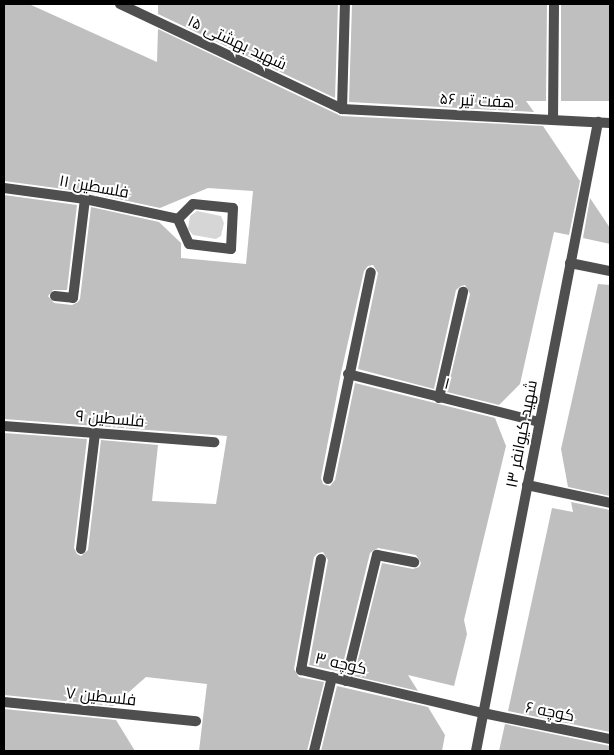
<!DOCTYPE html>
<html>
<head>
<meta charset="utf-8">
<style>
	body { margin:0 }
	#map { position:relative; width:614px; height:755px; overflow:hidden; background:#fff; font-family:Arial,Cairo,sans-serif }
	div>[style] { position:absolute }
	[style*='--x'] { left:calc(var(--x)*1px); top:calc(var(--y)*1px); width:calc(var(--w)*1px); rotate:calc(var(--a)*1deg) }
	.green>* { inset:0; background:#d6d6d6 }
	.building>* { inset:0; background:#bfbfbf; transform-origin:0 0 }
	.street>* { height:10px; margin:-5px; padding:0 5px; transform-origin:5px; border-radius:5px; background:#4f4f4f }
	span { translate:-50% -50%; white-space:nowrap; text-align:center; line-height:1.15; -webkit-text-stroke:4px #fff; paint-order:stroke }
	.street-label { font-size:16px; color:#000 }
	.frame { position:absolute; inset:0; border:5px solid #000; pointer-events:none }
</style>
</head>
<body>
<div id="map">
	<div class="green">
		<div style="clip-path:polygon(197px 211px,221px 216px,224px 223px,221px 236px,216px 239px,193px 235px,188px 229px,190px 216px)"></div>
	</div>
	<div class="building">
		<div style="clip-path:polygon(4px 4px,29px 4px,157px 62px,158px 29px,341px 116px,543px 126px,580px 181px,569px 235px,554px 232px,520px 384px,499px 405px,447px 392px,470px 294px,465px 285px,461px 286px,456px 290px,434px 389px,358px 369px,378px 273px,373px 265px,368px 266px,364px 271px,341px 373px,321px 478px,323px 484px,330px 486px,335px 480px,355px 383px,495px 418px,506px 446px,464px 620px,467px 634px,454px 686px,408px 675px,418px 691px,354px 676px,382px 563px,413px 569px,419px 567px,421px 563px,416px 555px,378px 548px,370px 553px,341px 672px,309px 665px,328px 560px,323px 552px,318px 553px,314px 557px,294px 669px,299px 677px,324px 682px,307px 751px,199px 751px,207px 684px,146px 677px,113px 706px,4px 695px,4px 433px,87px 439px,74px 548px,77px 554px,81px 556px,88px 550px,101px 440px,158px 445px,152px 501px,216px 504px,227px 436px,4px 419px,4px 195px,77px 205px,67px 290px,53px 290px,48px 296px,54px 303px,72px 305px,78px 302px,80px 299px,91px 207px,159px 222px,181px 243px,181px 258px,246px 264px,253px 191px,208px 188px,160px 208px,86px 192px,4px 181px)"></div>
		<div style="clip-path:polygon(158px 4px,338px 4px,335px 98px,158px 14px)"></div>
		<div style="clip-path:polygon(352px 4px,547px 4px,546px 101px,526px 101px,534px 112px,349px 102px)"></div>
		<div style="left:561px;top:4px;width:49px;height:97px"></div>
		<div style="clip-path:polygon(590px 198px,610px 228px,610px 244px,583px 238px)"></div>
		<div style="clip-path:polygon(598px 284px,610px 285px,610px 496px,568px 487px,561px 449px)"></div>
		<div style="clip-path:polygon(571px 502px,610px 510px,610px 732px,508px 711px,552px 508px,573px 512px)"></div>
		<div style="clip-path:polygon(337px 686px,428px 707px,445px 735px,442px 751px,321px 751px)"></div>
		<div style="clip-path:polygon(4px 709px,116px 720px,135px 751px,4px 751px)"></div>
		<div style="clip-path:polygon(505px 724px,610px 746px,610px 751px,499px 751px)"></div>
	</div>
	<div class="street">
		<div style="--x:120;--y:4;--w:246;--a:25.3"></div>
		<div style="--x:342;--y:109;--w:268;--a:3"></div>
		<div style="--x:342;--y:109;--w:105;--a:-88.4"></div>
		<div style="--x:553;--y:120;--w:116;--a:-89.5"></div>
		<div style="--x:4;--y:188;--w:82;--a:7.7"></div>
		<div style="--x:85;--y:199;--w:95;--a:12.1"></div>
		<div style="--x:193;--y:204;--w:40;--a:5.7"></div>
		<div style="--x:233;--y:208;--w:41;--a:92.8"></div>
		<div style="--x:231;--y:249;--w:42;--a:-173.2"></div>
		<div style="--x:189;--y:244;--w:27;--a:-114"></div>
		<div style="--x:178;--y:219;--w:21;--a:-45"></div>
		<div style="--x:570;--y:263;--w:41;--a:11.3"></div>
		<div style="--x:55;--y:296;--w:18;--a:6"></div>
		<div style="--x:73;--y:298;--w:100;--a:-83.1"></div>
		<div style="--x:348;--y:374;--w:197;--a:14.1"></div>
		<div style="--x:439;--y:398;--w:109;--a:-77.2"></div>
		<div style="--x:4;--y:426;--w:211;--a:4.4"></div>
		<div style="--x:328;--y:479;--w:211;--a:-78.3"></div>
		<div style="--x:527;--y:485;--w:85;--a:12.2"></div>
		<div style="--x:81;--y:549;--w:117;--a:-83.1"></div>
		<div style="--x:321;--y:559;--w:113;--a:100.2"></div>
		<div style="--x:301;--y:670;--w:187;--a:13.3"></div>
		<div style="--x:483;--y:713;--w:130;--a:11.6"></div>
		<div style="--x:346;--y:681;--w:130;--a:-76.2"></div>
		<div style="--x:377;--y:555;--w:38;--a:11"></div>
		<div style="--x:4;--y:702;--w:193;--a:5.7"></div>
		<div style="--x:314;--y:751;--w:76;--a:-76.3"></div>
		<div style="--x:476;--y:751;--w:641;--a:-79.02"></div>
	</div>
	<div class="street-label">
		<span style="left:237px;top:43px;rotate:25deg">شهید بهشتی ۱۵</span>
		<span style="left:477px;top:101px;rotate:3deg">هفت تیر ۵۶</span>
		<span style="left:94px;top:187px;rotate:10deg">فلسطین ۱۱</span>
		<span style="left:447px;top:384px;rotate:14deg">۱</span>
		<span style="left:110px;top:419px;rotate:5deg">فلسطین ۹</span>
		<span style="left:522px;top:434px;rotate:-79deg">شهید کیوانفر ۱۳</span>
		<span style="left:341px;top:664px;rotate:13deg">کوچه ۳</span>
		<span style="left:101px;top:697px;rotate:6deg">فلسطین ۷</span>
		<span style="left:550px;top:712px;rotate:11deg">کوچه ۶</span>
	</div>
	<div class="frame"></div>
</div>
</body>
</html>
